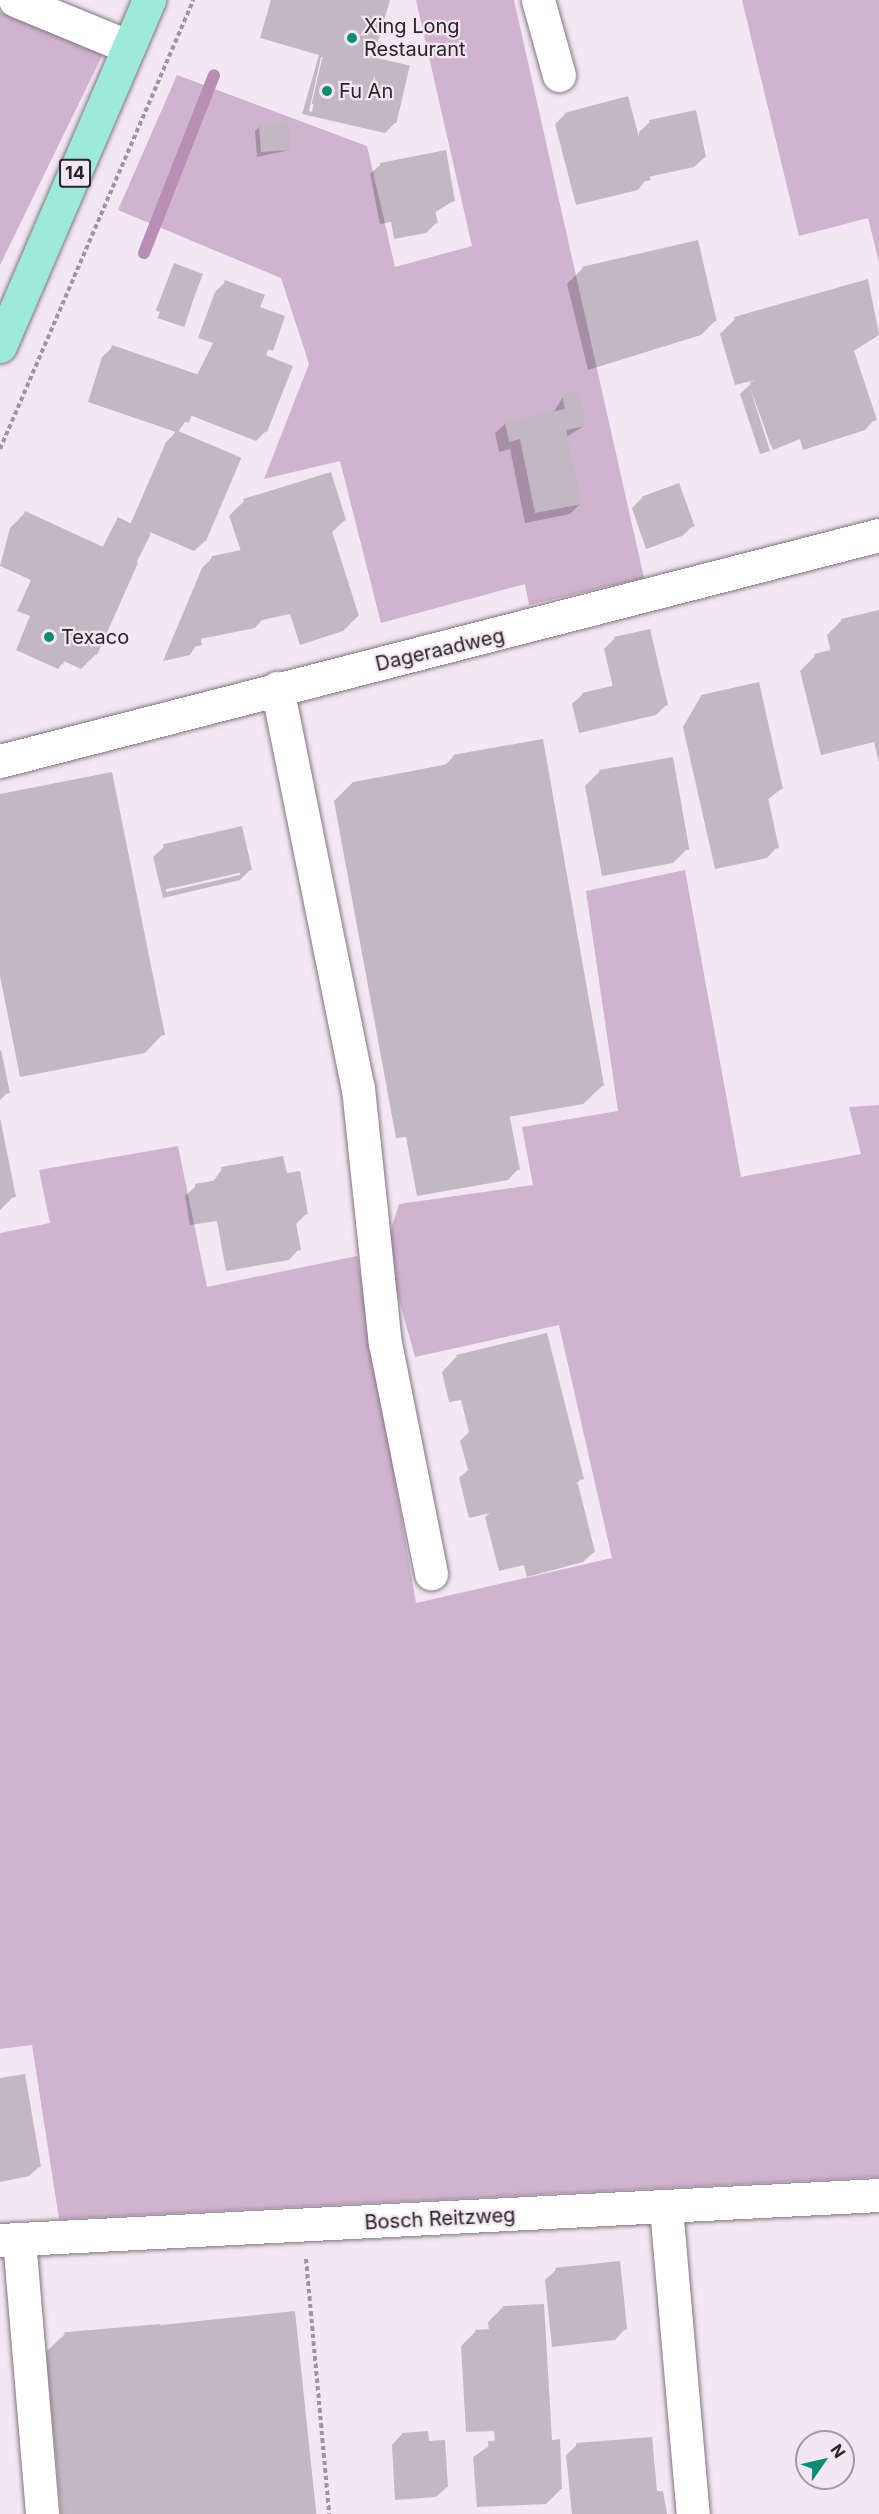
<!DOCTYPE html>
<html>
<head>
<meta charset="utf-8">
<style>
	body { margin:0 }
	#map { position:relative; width:879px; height:2514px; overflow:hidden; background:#f3e7f2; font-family:Inter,sans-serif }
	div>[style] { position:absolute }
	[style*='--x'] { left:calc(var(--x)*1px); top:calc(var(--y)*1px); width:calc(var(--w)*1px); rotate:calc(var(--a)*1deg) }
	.green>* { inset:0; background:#d0b3ce }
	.shadow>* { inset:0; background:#0003; transform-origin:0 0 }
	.stream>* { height:12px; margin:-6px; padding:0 6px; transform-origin:6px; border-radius:6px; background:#b78fb5 }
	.building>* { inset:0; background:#c3b8c2; transform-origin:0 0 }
	.path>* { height:4px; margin-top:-2px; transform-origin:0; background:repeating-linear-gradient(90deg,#9e959d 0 4.5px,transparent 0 7.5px) }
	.roads { filter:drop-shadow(0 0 2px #817680) drop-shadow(0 0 2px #817680) }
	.minor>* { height:33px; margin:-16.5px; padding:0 16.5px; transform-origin:16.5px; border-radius:16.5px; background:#fff }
	.major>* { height:33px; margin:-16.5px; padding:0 16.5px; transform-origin:16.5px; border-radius:16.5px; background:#9cead7 }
	.dots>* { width:16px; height:16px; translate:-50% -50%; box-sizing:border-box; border:3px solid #f3e7f2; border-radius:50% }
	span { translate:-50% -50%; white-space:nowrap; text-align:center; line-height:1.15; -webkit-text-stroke:4.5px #f3e7f2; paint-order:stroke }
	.shield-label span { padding:2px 4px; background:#f3e7f2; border:2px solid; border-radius:4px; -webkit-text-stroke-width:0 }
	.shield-label { font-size:18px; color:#282428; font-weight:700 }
	.poi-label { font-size:20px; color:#282428 }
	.left { translate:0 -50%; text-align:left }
	.street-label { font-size:20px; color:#282428 }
	.north { position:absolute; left:795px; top:2430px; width:60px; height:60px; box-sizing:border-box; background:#f3e7f2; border:2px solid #a299a1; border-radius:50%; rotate:56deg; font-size:16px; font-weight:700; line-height:24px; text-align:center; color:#282428 }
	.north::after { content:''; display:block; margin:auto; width:21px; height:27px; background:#078e75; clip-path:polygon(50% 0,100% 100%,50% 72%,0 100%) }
</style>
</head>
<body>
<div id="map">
	<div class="green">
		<div style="clip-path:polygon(416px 0,514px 0,644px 578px,529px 605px,525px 584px,381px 623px,340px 461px,264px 479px,309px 364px,281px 278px,118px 210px,177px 75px,367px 146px,395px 267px,472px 246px)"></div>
		<div style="clip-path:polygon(742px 0,879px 0,879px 262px,868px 218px,799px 236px)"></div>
		<div style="clip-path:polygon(0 12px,103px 54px,0 265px)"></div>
		<div style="clip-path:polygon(685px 870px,741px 1177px,861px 1154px,849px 1107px,879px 1105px,879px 2177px,59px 2219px,32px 2045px,0 2049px,0 1233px,50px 1223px,39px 1170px,178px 1146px,207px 1287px,357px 1256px,416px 1603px,612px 1558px,559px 1325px,415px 1357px,385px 1249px,399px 1204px,533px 1185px,522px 1127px,618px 1111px,586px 891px)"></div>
	</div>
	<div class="shadow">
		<div style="clip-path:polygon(evenodd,271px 0,388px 0,368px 57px,396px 122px,385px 133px,302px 114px,319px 55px,260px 38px,271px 0,321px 57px,324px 57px,312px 112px,309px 111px,321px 57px)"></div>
		<div style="clip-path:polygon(566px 113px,639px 143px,639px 132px,650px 122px,705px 157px,694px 167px,648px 177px,638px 190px,576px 205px,555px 124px)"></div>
		<div style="clip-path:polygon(260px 126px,290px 150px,257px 157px,255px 131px)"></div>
		<div style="clip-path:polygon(381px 164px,453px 201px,434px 213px,436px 223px,426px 233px,394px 239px,391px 222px,380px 224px,370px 174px)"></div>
		<div style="clip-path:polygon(697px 242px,716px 320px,701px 335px,588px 370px,567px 284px,582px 269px)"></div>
		<div style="left:175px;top:265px;width:28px;height:56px;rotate:18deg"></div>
		<div style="clip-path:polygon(867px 281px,879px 335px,852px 352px,875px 419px,865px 430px,803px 450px,800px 439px,773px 450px,750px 388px,770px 451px,760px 454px,740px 394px,755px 380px,735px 385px,720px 334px,735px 319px)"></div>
		<div style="clip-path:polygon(225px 282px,258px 308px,283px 317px,265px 357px,266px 431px,256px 441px,190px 415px,178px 432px,205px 541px,194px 551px,150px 532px,96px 654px,81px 669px,64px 661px,58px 669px,16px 650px,30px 616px,17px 611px,31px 580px,0 566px,10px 528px,25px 513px,102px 548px,118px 519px,130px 525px,166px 442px,176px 432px,88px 402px,102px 357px,113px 347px,197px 375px,213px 343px,198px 338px,215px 292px)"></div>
		<div style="clip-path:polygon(563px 397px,584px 426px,566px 437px,580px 504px,570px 514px,525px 523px,510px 449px,499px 452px,495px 433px,506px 423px,553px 413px)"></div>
		<div style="clip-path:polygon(642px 498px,693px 526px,682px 536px,646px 549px,632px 508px)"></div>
		<div style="clip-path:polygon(244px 501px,345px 520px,331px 533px,358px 616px,343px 631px,300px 645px,290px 614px,262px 620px,255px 628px,200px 639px,190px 655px,163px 661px,202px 568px,213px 557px,241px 551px,229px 516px)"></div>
		<div style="clip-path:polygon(879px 611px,879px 763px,874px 742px,821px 755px,800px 671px,815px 656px,831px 652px,827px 635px,842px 620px)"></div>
		<div style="clip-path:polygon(614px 639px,666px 705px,656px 715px,579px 733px,572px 704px,583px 694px,613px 687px,604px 649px)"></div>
		<div style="clip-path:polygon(701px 696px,781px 789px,767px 800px,777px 847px,767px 858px,715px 869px,683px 727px)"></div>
		<div style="clip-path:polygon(454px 756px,602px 1086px,583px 1104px,508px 1117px,518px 1169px,508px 1180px,417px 1196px,406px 1137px,396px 1138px,334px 801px,353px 782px,444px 766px)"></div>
		<div style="clip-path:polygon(600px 771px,688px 848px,673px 863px,602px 876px,585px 786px)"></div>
		<div style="clip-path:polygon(0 795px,163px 1034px,145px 1053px,20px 1077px,0 976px)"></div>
		<div style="clip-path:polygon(evenodd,164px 847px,250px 870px,240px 880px,163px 898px,153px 857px,164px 847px,240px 872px,240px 875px,166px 892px,166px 889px,240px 872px)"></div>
		<div style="clip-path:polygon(0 1053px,8px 1092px,0 1100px)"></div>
		<div style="clip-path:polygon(0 1120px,14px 1196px,0 1210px)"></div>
		<div style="clip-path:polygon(222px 1169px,286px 1175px,306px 1214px,295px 1225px,299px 1249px,289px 1260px,226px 1271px,217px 1221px,190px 1225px,185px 1196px,196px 1186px,212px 1183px)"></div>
		<div style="clip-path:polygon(456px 1357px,582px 1478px,576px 1484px,594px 1552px,583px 1562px,527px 1577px,524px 1565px,499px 1571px,485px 1517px,490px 1513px,469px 1518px,459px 1478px,468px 1470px,460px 1441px,469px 1432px,461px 1400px,449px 1402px,442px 1372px)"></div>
		<div style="clip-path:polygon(0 2080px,40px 2166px,29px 2176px,0 2182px)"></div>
		<div style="clip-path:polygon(556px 2270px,625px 2329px,615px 2340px,552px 2347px,545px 2280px)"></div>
		<div style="clip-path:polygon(503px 2307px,551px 2441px,561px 2489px,546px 2504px,477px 2507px,473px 2457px,495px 2442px,494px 2431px,466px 2432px,461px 2346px,476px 2331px,489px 2330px,488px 2322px)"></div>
		<div style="clip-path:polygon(162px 2325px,313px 2514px,61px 2514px,46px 2352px,65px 2334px)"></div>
		<div style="clip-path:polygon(402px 2434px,428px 2443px,447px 2487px,436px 2497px,395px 2500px,392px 2445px)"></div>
		<div style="clip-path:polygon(577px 2445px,656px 2493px,665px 2514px,572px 2514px,566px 2455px)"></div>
	</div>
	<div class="stream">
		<div style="--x:144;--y:253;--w:191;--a:-68.5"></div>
	</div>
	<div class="building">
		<div style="clip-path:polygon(281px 0,390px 0,375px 52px,274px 24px)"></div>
		<div style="left:325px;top:46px;width:87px;height:59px;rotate:13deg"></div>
		<div style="left:628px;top:96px;width:87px;height:65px;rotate:75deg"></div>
		<div style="left:696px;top:110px;width:48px;height:48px;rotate:78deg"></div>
		<div style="left:289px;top:122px;width:28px;height:30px;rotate:86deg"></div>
		<div style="clip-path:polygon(446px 150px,455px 201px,434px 205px,438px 223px,404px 230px,401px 213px,390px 215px,380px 163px)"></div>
		<div style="left:698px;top:240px;width:83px;height:119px;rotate:77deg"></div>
		<div style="left:174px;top:263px;width:31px;height:51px;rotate:21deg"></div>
		<div style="clip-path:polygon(868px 279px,879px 334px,851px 342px,877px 420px,814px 440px,788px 364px,847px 343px,750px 371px,734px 317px)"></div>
		<div style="clip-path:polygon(225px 280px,265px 295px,260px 307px,285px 316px,273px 351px,207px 327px)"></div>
		<div style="clip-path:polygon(218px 336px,293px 366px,267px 432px,196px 403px,189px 423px,97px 391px,112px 345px,202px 376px)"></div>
		<div style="left:787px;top:370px;width:66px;height:39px;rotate:72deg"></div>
		<div style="clip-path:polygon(579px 392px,586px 426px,566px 430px,582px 504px,535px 513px,520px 439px,509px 442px,505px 422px,565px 409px,562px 395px)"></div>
		<div style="left:176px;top:430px;width:71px;height:91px;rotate:23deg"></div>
		<div style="clip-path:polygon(331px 472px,346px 520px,330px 525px,359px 616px,315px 631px,305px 600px,278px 609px,243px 499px)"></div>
		<div style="left:679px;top:483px;width:46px;height:40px;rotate:70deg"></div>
		<div style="clip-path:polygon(25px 511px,138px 563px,97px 655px,79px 647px,90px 622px,31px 596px,45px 565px,8px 549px)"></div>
		<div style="left:118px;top:517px;width:37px;height:26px;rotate:27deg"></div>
		<div style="clip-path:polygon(251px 548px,267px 618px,200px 632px,202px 645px,172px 652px,212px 556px)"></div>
		<div style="left:35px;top:609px;width:48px;height:39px;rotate:24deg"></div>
		<div style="clip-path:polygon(879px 610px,879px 730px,836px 741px,814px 654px,848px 646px,841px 619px)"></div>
		<div style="clip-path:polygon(650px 629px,668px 705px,589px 723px,582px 693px,624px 683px,614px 637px)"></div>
		<div style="clip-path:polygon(759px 682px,783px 789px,767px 793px,779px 848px,725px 859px,693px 715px,704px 712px,701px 695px)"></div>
		<div style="left:543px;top:739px;width:352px;height:91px;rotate:80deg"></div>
		<div style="left:673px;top:757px;width:94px;height:75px;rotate:80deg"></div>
		<div style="left:448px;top:764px;width:345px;height:97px;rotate:79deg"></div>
		<div style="clip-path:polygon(112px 772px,165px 1035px,39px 1060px,0 866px,0 794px)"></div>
		<div style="left:242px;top:826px;width:45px;height:81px;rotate:77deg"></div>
		<div style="clip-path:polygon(1px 1050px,10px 1093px,0 1095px,0 1051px)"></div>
		<div style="left:508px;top:1108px;width:63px;height:95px;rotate:79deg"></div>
		<div style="clip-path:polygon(0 1118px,16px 1197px,0 1199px)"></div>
		<div style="clip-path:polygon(283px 1156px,287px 1173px,300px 1171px,308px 1214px,295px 1217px,301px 1250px,236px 1262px,227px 1211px,201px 1216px,195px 1184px,224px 1179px,221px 1167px)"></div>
		<div style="clip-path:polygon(547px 1333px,584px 1479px,484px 1504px,473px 1462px,483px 1459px,475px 1425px,485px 1422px,476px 1385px,464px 1388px,456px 1355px)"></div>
		<div style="clip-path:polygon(578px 1484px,595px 1552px,538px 1567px,534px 1555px,509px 1561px,495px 1505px)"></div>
		<div style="clip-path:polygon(25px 2074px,41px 2167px,0 2174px,0 2078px)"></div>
		<div style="left:620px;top:2261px;width:69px;height:65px;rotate:84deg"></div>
		<div style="clip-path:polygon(544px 2304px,552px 2440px,560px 2439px,562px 2489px,491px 2493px,488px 2441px,510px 2440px,509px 2416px,480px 2417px,475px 2330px,504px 2328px,503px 2306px)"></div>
		<div style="left:295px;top:2311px;width:204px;height:134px;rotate:84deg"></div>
		<div style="left:160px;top:2324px;width:191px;height:96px;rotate:85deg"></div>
		<div style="clip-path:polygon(428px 2431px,429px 2441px,445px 2440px,448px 2487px,405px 2491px,402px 2433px)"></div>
		<div style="clip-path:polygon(652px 2437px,657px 2491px,663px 2491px,667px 2514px,630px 2514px,628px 2502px,582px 2506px,576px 2443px)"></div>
	</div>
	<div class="path">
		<div style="--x:0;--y:449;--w:489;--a:-66.7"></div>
		<div style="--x:306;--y:2259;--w:256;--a:84.8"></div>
	</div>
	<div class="roads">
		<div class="minor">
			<div style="--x:15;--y:0;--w:123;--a:22.4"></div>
			<div style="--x:538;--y:0;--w:78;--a:74.4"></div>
			<div style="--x:277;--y:688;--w:408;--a:78.6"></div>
			<div style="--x:358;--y:1088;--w:256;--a:84"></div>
			<div style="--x:385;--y:1343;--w:235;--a:78.7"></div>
			<div style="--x:0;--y:761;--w:908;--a:-14.42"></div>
			<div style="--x:666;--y:2208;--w:307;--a:85"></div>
			<div style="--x:19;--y:2239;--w:276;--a:85.2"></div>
			<div style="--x:0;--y:2240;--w:880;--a:-2.93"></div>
		</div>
		<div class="major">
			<div style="--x:0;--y:346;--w:377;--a:-66.7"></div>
		</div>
	</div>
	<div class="dots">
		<div style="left:352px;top:38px;background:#078e75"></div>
		<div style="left:327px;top:91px;background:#078e75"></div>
		<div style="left:49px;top:637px;background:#078e75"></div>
	</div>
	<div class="shield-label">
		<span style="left:75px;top:173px">14</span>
	</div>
	<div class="poi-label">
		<span class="left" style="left:364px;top:38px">Xing Long<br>Restaurant</span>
		<span class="left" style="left:339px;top:91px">Fu An</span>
		<span class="left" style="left:61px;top:637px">Texaco</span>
	</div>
	<div class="street-label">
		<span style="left:440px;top:650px;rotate:-13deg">Dageraadweg</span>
		<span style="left:440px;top:2219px;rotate:-3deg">Bosch Reitzweg</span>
	</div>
	<div class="north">N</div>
</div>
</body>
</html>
